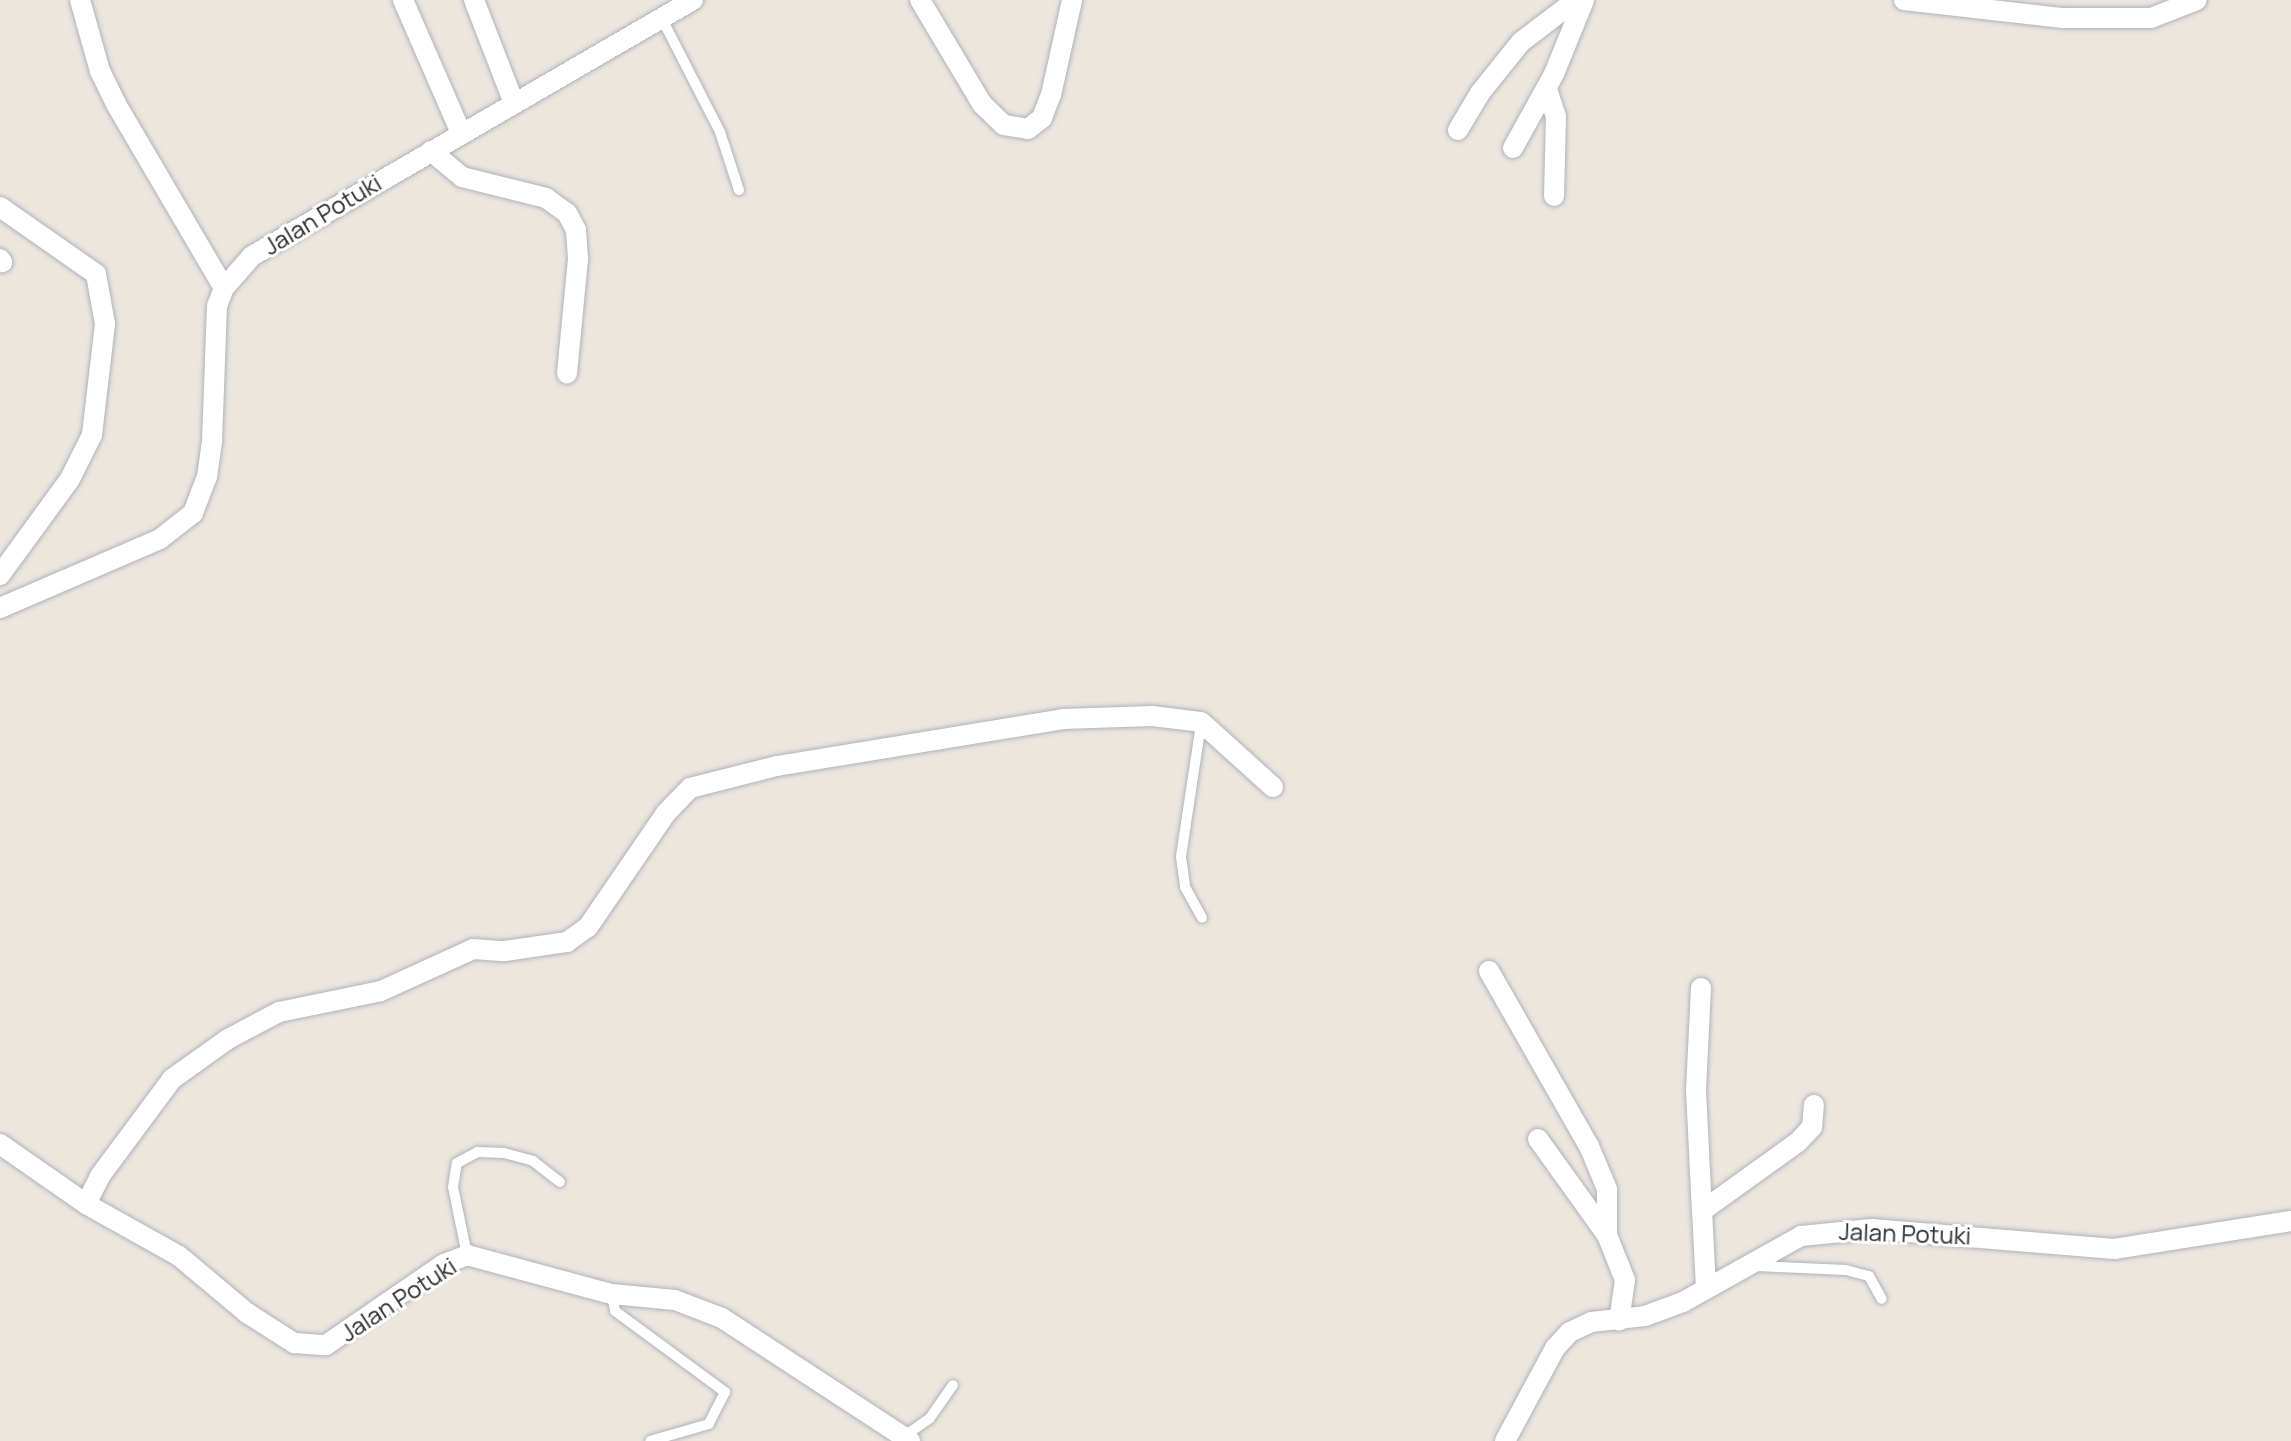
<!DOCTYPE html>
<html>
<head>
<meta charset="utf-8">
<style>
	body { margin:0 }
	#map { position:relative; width:2291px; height:1441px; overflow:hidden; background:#ede6df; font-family:Manrope,sans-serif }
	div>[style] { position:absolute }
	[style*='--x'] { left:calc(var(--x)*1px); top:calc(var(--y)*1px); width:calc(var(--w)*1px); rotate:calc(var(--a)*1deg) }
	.roads { filter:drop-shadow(0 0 2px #afb2bb) drop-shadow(0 0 2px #afb2bb) }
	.lane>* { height:10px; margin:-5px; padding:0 5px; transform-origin:5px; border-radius:5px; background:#fff }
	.street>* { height:20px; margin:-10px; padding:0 10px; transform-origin:10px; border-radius:10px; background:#fff }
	span { translate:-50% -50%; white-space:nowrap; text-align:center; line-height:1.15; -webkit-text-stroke:6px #fff; paint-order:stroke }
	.street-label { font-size:24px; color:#2c2c2c }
</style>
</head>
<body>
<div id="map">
	<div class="roads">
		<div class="lane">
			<div style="--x:662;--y:19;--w:127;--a:62.8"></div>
			<div style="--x:720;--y:132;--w:61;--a:71.9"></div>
			<div style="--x:1201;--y:724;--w:134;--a:98.6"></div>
			<div style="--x:1181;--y:857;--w:30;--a:82"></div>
			<div style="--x:1185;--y:887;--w:35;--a:61"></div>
			<div style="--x:467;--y:1255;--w:69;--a:-101.6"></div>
			<div style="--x:453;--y:1187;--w:24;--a:-81"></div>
			<div style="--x:457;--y:1163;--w:24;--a:-28"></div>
			<div style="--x:478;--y:1152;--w:26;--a:2"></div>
			<div style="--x:504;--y:1153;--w:30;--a:15"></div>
			<div style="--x:533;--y:1161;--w:34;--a:38"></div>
			<div style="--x:1756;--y:1266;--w:90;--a:2.5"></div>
			<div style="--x:1846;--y:1270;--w:24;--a:15"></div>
			<div style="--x:1869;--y:1276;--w:26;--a:61"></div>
			<div style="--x:612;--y:1294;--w:17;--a:80"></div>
			<div style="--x:615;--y:1311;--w:137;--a:36.4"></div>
			<div style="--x:725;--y:1392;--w:36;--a:117"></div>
			<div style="--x:709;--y:1424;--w:61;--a:163.9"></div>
			<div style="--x:903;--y:1437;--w:33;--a:-35"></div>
			<div style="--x:930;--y:1418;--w:40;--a:-55.1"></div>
		</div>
		<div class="street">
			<div style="--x:80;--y:0;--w:74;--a:74.3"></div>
			<div style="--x:100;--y:71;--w:37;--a:64"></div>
			<div style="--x:116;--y:104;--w:213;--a:59.6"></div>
			<div style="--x:403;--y:0;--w:145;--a:66.4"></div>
			<div style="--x:474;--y:0;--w:110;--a:68.8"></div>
			<div style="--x:920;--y:0;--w:121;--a:59.2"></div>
			<div style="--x:982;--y:104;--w:30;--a:44"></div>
			<div style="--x:1004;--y:125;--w:24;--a:9"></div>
			<div style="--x:1028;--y:129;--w:18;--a:-38"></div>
			<div style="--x:1042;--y:118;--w:25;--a:-69"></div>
			<div style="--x:1051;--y:95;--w:97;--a:-77.5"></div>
			<div style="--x:1904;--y:0;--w:160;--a:6.5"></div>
			<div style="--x:2063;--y:18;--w:88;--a:0"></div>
			<div style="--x:2151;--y:18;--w:49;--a:-21.4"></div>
			<div style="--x:1547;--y:89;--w:28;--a:72"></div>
			<div style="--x:1556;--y:116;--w:80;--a:91.4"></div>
			<div style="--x:1458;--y:130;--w:43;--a:-59.3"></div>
			<div style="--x:1480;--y:93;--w:65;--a:-51.2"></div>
			<div style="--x:1521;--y:42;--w:69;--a:-37.4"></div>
			<div style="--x:1513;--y:148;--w:85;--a:-61"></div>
			<div style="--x:1554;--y:74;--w:80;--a:-67.9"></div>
			<div style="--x:431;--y:151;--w:40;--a:40"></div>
			<div style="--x:462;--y:177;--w:87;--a:14"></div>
			<div style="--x:546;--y:198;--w:26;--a:36"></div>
			<div style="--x:567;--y:213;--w:19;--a:62"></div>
			<div style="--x:576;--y:230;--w:29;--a:86"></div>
			<div style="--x:578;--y:259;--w:115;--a:95.5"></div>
			<div style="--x:0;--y:207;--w:117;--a:34.9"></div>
			<div style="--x:96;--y:274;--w:51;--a:79.8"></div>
			<div style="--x:105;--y:324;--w:112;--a:96.7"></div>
			<div style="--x:92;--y:435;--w:49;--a:116.6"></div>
			<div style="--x:70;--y:479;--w:119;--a:126.1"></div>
			<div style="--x:0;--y:259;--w:4;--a:56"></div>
			<div style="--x:0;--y:608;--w:174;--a:-23.3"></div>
			<div style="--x:160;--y:539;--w:42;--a:-38.2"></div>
			<div style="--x:193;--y:513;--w:39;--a:-69"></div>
			<div style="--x:207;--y:477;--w:35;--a:-82"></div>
			<div style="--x:212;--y:442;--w:136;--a:-87.9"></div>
			<div style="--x:217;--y:306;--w:19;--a:-69"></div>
			<div style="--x:224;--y:288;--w:43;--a:-48.8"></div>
			<div style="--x:252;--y:256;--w:510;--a:-30.14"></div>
			<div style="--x:1489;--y:971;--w:202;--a:60.3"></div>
			<div style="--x:1589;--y:1146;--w:47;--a:67.3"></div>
			<div style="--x:1607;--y:1189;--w:46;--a:90"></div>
			<div style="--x:1701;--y:988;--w:102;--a:92.8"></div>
			<div style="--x:1696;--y:1090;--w:121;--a:87.2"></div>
			<div style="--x:1538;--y:1139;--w:118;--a:54.3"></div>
			<div style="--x:1607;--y:1235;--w:48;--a:68.2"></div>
			<div style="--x:1625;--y:1280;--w:41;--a:98.3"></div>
			<div style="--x:0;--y:1144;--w:105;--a:34.9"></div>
			<div style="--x:86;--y:1204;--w:107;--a:29.2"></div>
			<div style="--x:179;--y:1256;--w:89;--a:40"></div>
			<div style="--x:247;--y:1313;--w:56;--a:32.6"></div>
			<div style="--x:294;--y:1343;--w:32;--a:4"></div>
			<div style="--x:326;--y:1345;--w:143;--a:-34.5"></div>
			<div style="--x:444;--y:1264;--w:25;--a:-21"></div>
			<div style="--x:467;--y:1255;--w:150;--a:15.1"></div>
			<div style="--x:612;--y:1294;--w:63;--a:5.4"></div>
			<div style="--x:675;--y:1300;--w:50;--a:21"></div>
			<div style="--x:722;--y:1318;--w:225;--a:33.2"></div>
			<div style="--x:86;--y:1204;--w:31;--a:-63"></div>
			<div style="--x:100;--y:1176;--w:121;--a:-53.4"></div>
			<div style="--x:172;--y:1079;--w:69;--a:-35.5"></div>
			<div style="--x:228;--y:1039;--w:58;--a:-27.9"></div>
			<div style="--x:279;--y:1012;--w:104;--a:-11.6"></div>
			<div style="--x:381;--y:991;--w:101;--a:-24.5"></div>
			<div style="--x:473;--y:949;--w:32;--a:4"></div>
			<div style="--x:505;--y:951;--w:63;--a:-8.3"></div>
			<div style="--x:567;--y:942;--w:26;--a:-36"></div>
			<div style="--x:588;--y:927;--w:138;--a:-55.6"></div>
			<div style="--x:666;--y:813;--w:35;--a:-46"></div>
			<div style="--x:690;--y:788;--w:90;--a:-14.2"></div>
			<div style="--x:777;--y:766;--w:290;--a:-9.3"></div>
			<div style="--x:1063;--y:719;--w:89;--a:-1.9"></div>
			<div style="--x:1152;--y:716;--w:49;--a:7"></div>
			<div style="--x:1201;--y:722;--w:97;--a:42.1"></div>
			<div style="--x:1706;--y:1289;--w:78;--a:-92.9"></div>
			<div style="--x:1702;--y:1211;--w:118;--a:-35.7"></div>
			<div style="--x:1798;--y:1142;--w:21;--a:-47"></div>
			<div style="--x:1812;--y:1127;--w:22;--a:-85"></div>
			<div style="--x:1505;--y:1441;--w:106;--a:-61.7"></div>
			<div style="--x:1555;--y:1348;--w:22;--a:-47"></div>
			<div style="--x:1570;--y:1332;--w:23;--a:-25"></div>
			<div style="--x:1591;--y:1322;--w:54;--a:-6.3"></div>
			<div style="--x:1645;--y:1316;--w:40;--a:-20.2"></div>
			<div style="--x:1683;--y:1302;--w:135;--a:-29.2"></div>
			<div style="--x:1801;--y:1236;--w:71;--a:-5.6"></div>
			<div style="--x:1872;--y:1229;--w:243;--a:4.7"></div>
			<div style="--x:2114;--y:1249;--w:179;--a:-9"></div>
		</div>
	</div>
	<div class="street-label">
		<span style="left:322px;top:214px;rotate:-31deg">Jalan Potuki</span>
		<span style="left:1905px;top:1233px;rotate:2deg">Jalan Potuki</span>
		<span style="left:398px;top:1299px;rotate:-33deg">Jalan Potuki</span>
	</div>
</div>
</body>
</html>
